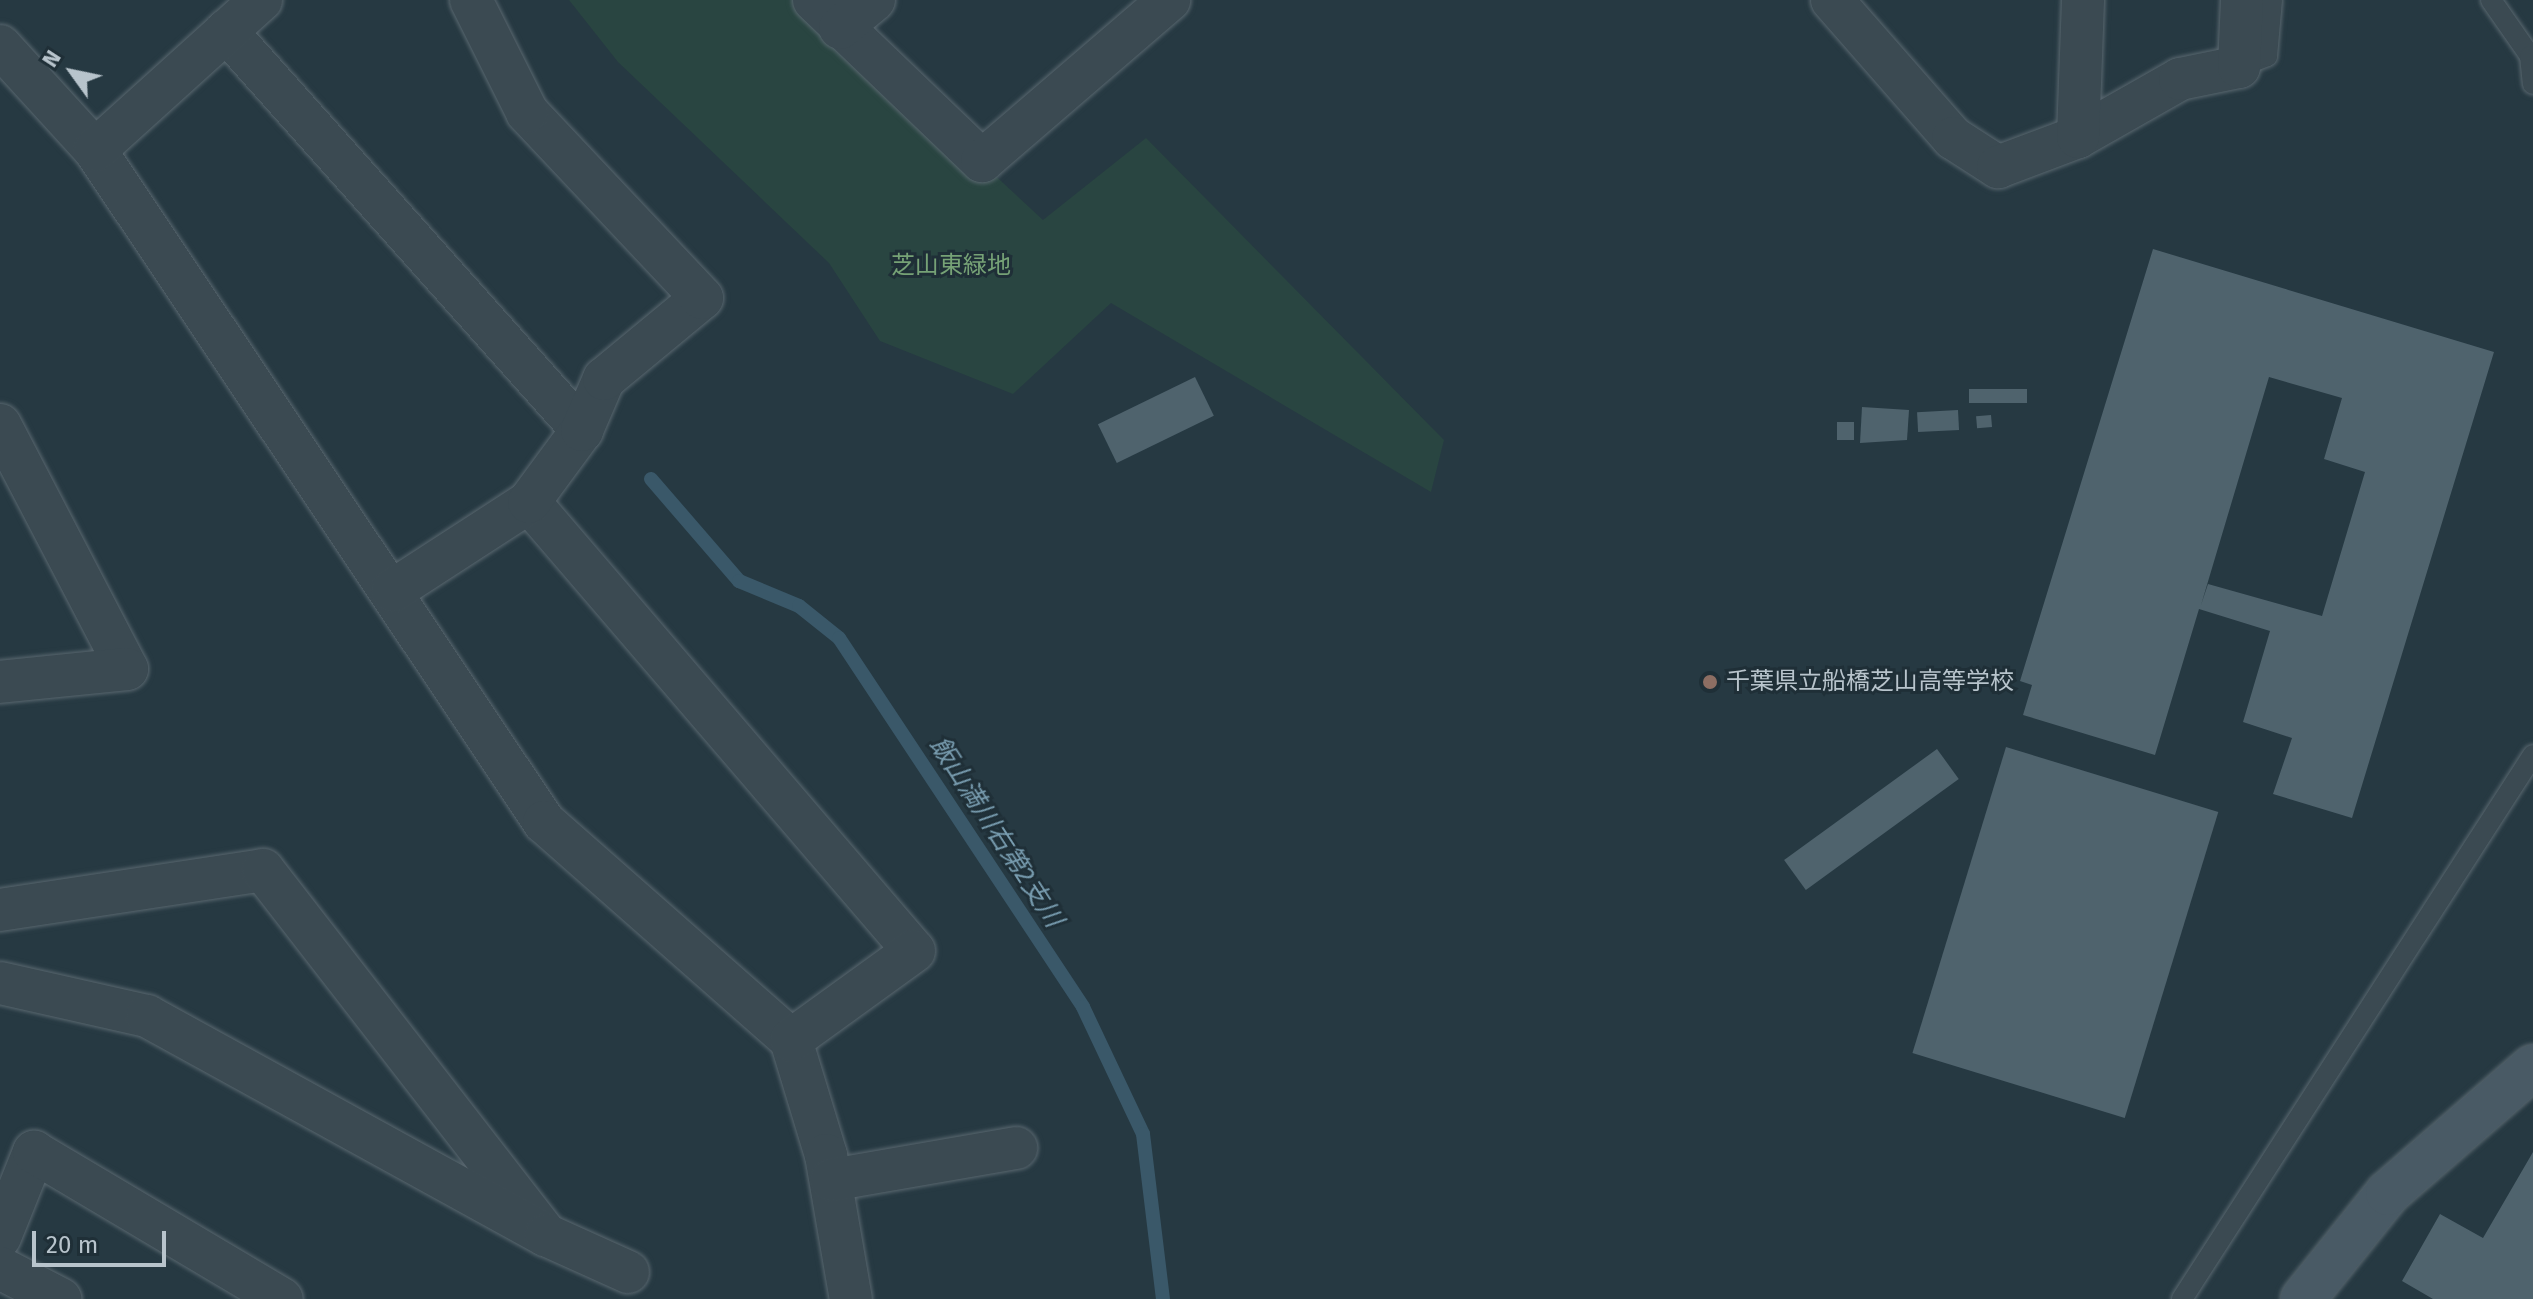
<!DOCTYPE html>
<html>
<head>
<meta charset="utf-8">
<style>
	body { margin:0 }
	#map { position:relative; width:2533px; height:1299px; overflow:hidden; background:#263942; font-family:"Fira Sans","Noto Sans JP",sans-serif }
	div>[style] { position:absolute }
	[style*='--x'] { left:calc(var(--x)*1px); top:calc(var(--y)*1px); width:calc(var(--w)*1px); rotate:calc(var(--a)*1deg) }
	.green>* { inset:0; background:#294541 }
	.stream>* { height:14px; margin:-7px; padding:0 7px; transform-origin:7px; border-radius:7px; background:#3a5869 }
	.building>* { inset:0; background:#4f636d; transform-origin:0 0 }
	.roads { filter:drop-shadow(0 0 2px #59676f) drop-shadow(0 0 2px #59676f) }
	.lane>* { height:20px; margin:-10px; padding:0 10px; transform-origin:10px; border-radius:10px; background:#3b4a52 }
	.street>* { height:42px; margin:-21px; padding:0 21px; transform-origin:21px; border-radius:21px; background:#3b4a52 }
	.secondary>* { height:44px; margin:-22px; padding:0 22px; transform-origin:22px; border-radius:22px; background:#495a65 }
	.dots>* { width:22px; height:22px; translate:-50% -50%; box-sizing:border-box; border:4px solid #1f2f37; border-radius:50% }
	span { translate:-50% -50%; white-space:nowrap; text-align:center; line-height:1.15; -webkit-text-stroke:6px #1f2f37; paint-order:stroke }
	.park-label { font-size:24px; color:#76a276 }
	.poi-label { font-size:24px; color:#b8c4cc }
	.left { translate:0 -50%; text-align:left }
	.water-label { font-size:26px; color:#789caf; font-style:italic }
	.north { position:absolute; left:32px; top:32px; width:80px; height:80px; -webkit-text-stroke:6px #1f2f37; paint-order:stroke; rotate:303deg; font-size:22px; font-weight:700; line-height:32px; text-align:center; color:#b8c4cc }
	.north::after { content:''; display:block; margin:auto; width:28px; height:36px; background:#b8c4cc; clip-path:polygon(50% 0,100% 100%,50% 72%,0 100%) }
	.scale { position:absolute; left:32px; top:1231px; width:134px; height:36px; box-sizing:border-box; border:4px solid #b8c4cc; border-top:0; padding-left:10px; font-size:24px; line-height:28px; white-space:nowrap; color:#b8c4cc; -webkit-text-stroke:6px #1f2f37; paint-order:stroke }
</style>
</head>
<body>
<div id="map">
	<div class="green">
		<div style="clip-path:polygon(569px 0,806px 0,1043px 220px,1146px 138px,1444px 440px,1431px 492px,1111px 303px,1013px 394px,880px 341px,829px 263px,618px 62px)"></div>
	</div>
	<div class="stream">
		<div style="--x:651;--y:479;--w:135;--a:49.2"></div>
		<div style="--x:739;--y:581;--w:65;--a:22.6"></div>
		<div style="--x:799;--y:606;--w:51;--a:38.7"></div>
		<div style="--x:839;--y:638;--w:442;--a:56.5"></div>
		<div style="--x:1083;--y:1007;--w:140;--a:64.7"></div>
		<div style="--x:1143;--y:1134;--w:166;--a:83.1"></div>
	</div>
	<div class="building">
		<div style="clip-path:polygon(evenodd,2153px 249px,2494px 352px,2352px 818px,2273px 794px,2292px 738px,2243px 722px,2270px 631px,2199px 609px,2155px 755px,2023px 715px,2032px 685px,2020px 681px,2153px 249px,2269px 377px,2342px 398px,2324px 459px,2365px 472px,2322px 616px,2208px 584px,2201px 605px,2269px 377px)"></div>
		<div style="left:1195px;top:377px;width:43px;height:108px;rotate:64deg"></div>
		<div style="left:1969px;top:389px;width:58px;height:14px"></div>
		<div style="clip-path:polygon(1862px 407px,1909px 410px,1907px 440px,1860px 443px)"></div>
		<div style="left:1958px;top:410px;width:20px;height:41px;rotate:87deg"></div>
		<div style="left:1991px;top:415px;width:12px;height:15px;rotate:85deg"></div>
		<div style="left:1837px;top:422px;width:17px;height:18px"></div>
		<div style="left:2006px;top:747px;width:222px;height:320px;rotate:17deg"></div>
		<div style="left:1937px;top:749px;width:37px;height:189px;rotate:54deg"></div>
		<div style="clip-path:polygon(2533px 1152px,2533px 1299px,2433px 1299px,2402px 1281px,2440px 1214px,2483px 1238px)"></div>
	</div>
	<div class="roads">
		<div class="lane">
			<div style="--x:2491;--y:0;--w:68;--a:55.1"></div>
			<div style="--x:2530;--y:56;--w:28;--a:84"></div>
			<div style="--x:2239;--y:67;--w:30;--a:-21"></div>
			<div style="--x:2267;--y:56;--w:56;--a:-84.9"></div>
			<div style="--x:2182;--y:1299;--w:647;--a:-57.17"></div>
		</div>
		<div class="street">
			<div style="--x:814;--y:0;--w:233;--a:43.8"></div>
			<div style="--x:982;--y:161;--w:247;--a:-40.7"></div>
			<div style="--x:1832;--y:0;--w:184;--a:48.8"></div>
			<div style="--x:1953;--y:138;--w:54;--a:32.8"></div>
			<div style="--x:1998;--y:167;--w:85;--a:-20.6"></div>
			<div style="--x:2078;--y:137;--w:117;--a:-29.6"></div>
			<div style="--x:2180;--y:79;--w:60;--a:-11.5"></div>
			<div style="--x:2239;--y:67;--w:67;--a:-87.4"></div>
			<div style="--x:840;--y:28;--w:44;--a:-39.5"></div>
			<div style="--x:226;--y:31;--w:535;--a:48.26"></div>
			<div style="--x:0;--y:46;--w:141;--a:47.6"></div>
			<div style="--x:95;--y:150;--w:808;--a:56.25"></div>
			<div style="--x:544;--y:822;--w:329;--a:41.4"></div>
			<div style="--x:791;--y:1040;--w:120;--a:73.1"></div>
			<div style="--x:826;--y:1155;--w:146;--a:80.2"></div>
			<div style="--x:2078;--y:137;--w:137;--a:-87.9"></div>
			<div style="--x:95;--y:150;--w:224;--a:-42.1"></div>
			<div style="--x:0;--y:425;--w:275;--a:62.5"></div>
			<div style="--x:127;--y:669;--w:128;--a:174.2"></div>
			<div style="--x:529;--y:502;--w:591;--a:49.39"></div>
			<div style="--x:914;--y:951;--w:152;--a:144.1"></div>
			<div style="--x:392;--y:591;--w:163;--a:-33"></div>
			<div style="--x:529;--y:502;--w:89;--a:-53.6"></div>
			<div style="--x:582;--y:430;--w:56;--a:-66.7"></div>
			<div style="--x:604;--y:379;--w:127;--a:-39.6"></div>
			<div style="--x:702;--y:298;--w:255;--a:-133.3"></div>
			<div style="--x:527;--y:112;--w:125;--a:-116.6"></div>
			<div style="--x:0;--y:910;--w:266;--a:-8.6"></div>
			<div style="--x:263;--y:870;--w:462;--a:52.2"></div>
			<div style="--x:0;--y:983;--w:151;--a:12.7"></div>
			<div style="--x:147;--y:1016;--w:455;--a:28.8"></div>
			<div style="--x:546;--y:1235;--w:90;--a:24.3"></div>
			<div style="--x:831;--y:1180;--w:188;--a:-9.8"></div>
			<div style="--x:0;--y:1237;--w:92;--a:-68.2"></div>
			<div style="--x:34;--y:1152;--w:288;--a:30.7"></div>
			<div style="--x:0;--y:1268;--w:68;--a:27.3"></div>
		</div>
		<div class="secondary">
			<div style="--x:2303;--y:1299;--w:136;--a:-51.3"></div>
			<div style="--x:2388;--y:1193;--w:192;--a:-41"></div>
		</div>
	</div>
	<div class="dots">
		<div style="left:1710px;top:682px;background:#8d6e63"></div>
	</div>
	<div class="park-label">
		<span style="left:951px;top:266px">芝山東緑地</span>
	</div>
	<div class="poi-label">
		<span class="left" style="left:1726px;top:682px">千葉県立船橋芝山高等学校</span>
	</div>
	<div class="water-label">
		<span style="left:996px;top:832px;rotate:57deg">飯山満川右第2支川</span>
	</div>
	<div class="north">N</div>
	<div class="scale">20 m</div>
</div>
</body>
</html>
